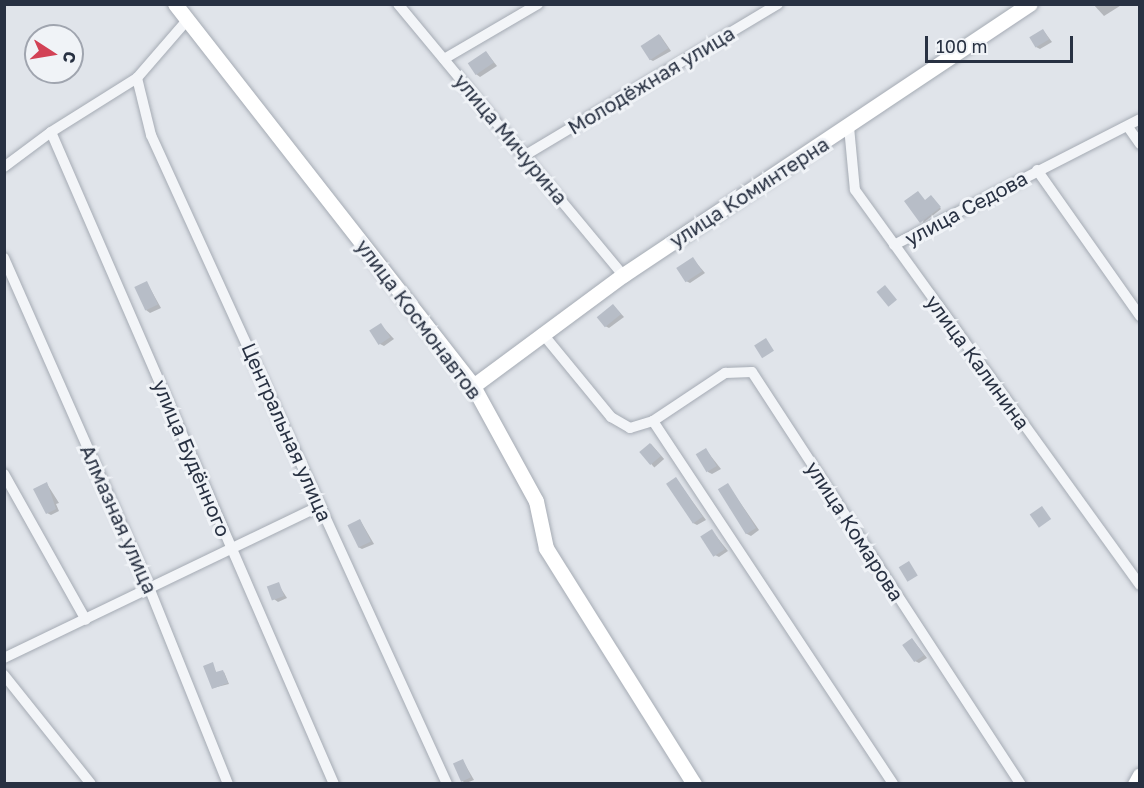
<!DOCTYPE html>
<html>
<head>
<meta charset="utf-8">
<style>
	body { margin:0 }
	#map { position:relative; width:1144px; height:788px; overflow:hidden; background:#e0e4ea; font-family:"Golos Text",sans-serif }
	div>[style] { position:absolute }
	[style*='--x'] { left:calc(var(--x)*1px); top:calc(var(--y)*1px); width:calc(var(--w)*1px); rotate:calc(var(--a)*1deg) }
	.shadow>* { inset:0; background:#0003; transform-origin:0 0 }
	.building>* { inset:0; background:#b7bdc7; transform-origin:0 0 }
	.roads { filter:drop-shadow(0 0 2px #a5abb4) drop-shadow(0 0 2px #a5abb4) }
	.street>* { height:10px; margin:-5px; padding:0 5px; transform-origin:5px; border-radius:5px; background:#f3f5f8 }
	.secondary>* { height:15px; margin:-7.5px; padding:0 7.5px; transform-origin:7.5px; border-radius:7.5px; background:#fff }
	span { translate:-50% -50%; white-space:nowrap; text-align:center; line-height:1.15; -webkit-text-stroke:6px #f0f3f7; paint-order:stroke }
	.street-label { font-size:20px; color:#283142 }
	.frame { position:absolute; inset:0; border:6px solid #283142; pointer-events:none }
	.north { position:absolute; left:24px; top:24px; width:60px; height:60px; box-sizing:border-box; background:#f0f3f7; border:2px solid #a0a5af; border-radius:50%; rotate:102deg; font-size:16px; font-weight:700; line-height:24px; text-align:center; color:#283142 }
	.north::after { content:''; display:block; margin:auto; width:21px; height:27px; background:#d24256; clip-path:polygon(50% 0,100% 100%,50% 72%,0 100%) }
	.scale { position:absolute; left:925px; top:36px; width:148px; height:27px; box-sizing:border-box; border:3px solid #283142; border-top:0; padding-left:8px; font-size:18px; line-height:21px; white-space:nowrap; color:#283142; -webkit-text-stroke:4px #f0f3f7; paint-order:stroke }
</style>
</head>
<body>
<div id="map">
	<div class="shadow">
		<div style="clip-path:polygon(1093px 4px,1123px 4px,1104px 16px)"></div>
		<div style="clip-path:polygon(1043px 30px,1052px 42px,1040px 49px,1036px 47px)"></div>
		<div style="clip-path:polygon(660px 35px,671px 51px,653px 61px,649px 59px)"></div>
		<div style="clip-path:polygon(486px 52px,497px 66px,480px 77px,476px 74px)"></div>
		<div style="clip-path:polygon(933px 198px,941px 209px,923px 223px,926px 201px)"></div>
		<div style="clip-path:polygon(693px 259px,705px 273px,690px 283px,686px 281px)"></div>
		<div style="clip-path:polygon(147px 283px,161px 308px,150px 313px,146px 310px)"></div>
		<div style="clip-path:polygon(613px 305px,624px 317px,609px 328px,605px 326px)"></div>
		<div style="clip-path:polygon(381px 325px,394px 339px,384px 346px,380px 344px)"></div>
		<div style="left:651px;top:444px;width:20px;height:13px;rotate:49deg"></div>
		<div style="clip-path:polygon(706px 450px,721px 469px,712px 474px,708px 472px)"></div>
		<div style="clip-path:polygon(676px 479px,706px 520px,697px 525px,693px 523px)"></div>
		<div style="clip-path:polygon(47px 484px,59px 503px,56px 504px,59px 511px,51px 515px,47px 513px)"></div>
		<div style="clip-path:polygon(728px 485px,759px 530px,751px 536px,747px 534px)"></div>
		<div style="clip-path:polygon(360px 520px,374px 544px,362px 549px,358px 547px)"></div>
		<div style="clip-path:polygon(712px 531px,728px 551px,719px 557px,715px 555px)"></div>
		<div style="clip-path:polygon(278px 584px,287px 598px,278px 602px,274px 599px)"></div>
		<div style="clip-path:polygon(912px 639px,927px 658px,919px 663px,915px 661px)"></div>
		<div style="clip-path:polygon(212px 664px,217px 674px,224px 672px,229px 684px,213px 688px)"></div>
		<div style="clip-path:polygon(463px 761px,474px 780px,466px 783px,462px 781px)"></div>
	</div>
	<div class="building">
		<div style="left:1043px;top:29px;width:12px;height:16px;rotate:59deg"></div>
		<div style="left:659px;top:34px;width:17px;height:22px;rotate:57deg"></div>
		<div style="left:486px;top:51px;width:14px;height:22px;rotate:56deg"></div>
		<div style="clip-path:polygon(918px 191px,925px 200px,931px 195px,941px 207px,920px 223px,904px 201px)"></div>
		<div style="left:693px;top:257px;width:17px;height:20px;rotate:57deg"></div>
		<div style="left:147px;top:281px;width:26px;height:14px;rotate:65deg"></div>
		<div style="left:885px;top:285px;width:19px;height:11px;rotate:51deg"></div>
		<div style="left:613px;top:304px;width:13px;height:21px;rotate:51deg"></div>
		<div style="left:381px;top:323px;width:17px;height:14px;rotate:57deg"></div>
		<div style="left:766px;top:338px;width:15px;height:14px;rotate:58deg"></div>
		<div style="left:650px;top:443px;width:17px;height:14px;rotate:50deg"></div>
		<div style="left:706px;top:448px;width:21px;height:12px;rotate:59deg"></div>
		<div style="left:676px;top:477px;width:48px;height:12px;rotate:56deg"></div>
		<div style="clip-path:polygon(47px 482px,56px 509px,46px 514px,33px 489px)"></div>
		<div style="left:728px;top:483px;width:53px;height:12px;rotate:58deg"></div>
		<div style="left:1042px;top:506px;width:16px;height:15px;rotate:55deg"></div>
		<div style="left:360px;top:519px;width:25px;height:14px;rotate:64deg"></div>
		<div style="left:712px;top:529px;width:24px;height:14px;rotate:57deg"></div>
		<div style="left:909px;top:561px;width:17px;height:12px;rotate:59deg"></div>
		<div style="left:279px;top:582px;width:15px;height:13px;rotate:70deg"></div>
		<div style="left:912px;top:638px;width:21px;height:12px;rotate:55deg"></div>
		<div style="clip-path:polygon(213px 662px,216px 672px,223px 670px,228px 683px,212px 689px,203px 666px)"></div>
		<div style="left:463px;top:759px;width:20px;height:11px;rotate:66deg"></div>
	</div>
	<div class="roads">
		<div class="street">
			<div style="--x:398;--y:4;--w:352;--a:50.3"></div>
			<div style="--x:444;--y:59;--w:109;--a:-30.3"></div>
			<div style="--x:137;--y:78;--w:59;--a:76.2"></div>
			<div style="--x:151;--y:135;--w:713;--a:65.48"></div>
			<div style="--x:849;--y:127;--w:63;--a:84.6"></div>
			<div style="--x:855;--y:190;--w:487;--a:54.2"></div>
			<div style="--x:1128;--y:127;--w:21;--a:55"></div>
			<div style="--x:51;--y:132;--w:711;--a:66.54"></div>
			<div style="--x:524;--y:156;--w:296;--a:-30.9"></div>
			<div style="--x:4;--y:167;--w:59;--a:-36.7"></div>
			<div style="--x:51;--y:132;--w:102;--a:-32.1"></div>
			<div style="--x:137;--y:78;--w:79;--a:-49.1"></div>
			<div style="--x:1037;--y:170;--w:179;--a:54.8"></div>
			<div style="--x:894;--y:245;--w:276;--a:-27.1"></div>
			<div style="--x:4;--y:258;--w:357;--a:66.2"></div>
			<div style="--x:148;--y:585;--w:214;--a:68.1"></div>
			<div style="--x:542;--y:333;--w:109;--a:50.6"></div>
			<div style="--x:611;--y:417;--w:22;--a:30"></div>
			<div style="--x:630;--y:428;--w:24;--a:-17"></div>
			<div style="--x:653;--y:421;--w:87;--a:-33.7"></div>
			<div style="--x:725;--y:373;--w:27;--a:-2"></div>
			<div style="--x:752;--y:372;--w:492;--a:56.9"></div>
			<div style="--x:653;--y:421;--w:435;--a:56.5"></div>
			<div style="--x:4;--y:474;--w:167;--a:60.7"></div>
			<div style="--x:4;--y:658;--w:351;--a:-25.7"></div>
			<div style="--x:4;--y:675;--w:139;--a:51.4"></div>
		</div>
		<div class="secondary">
			<div style="--x:175;--y:4;--w:484;--a:52"></div>
			<div style="--x:473;--y:386;--w:131;--a:61.3"></div>
			<div style="--x:536;--y:501;--w:48;--a:78"></div>
			<div style="--x:546;--y:548;--w:279;--a:57.9"></div>
			<div style="--x:473;--y:386;--w:187;--a:-36.5"></div>
			<div style="--x:623;--y:275;--w:489;--a:-33.7"></div>
			<div style="--x:1135;--y:784;--w:10;--a:-61"></div>
		</div>
	</div>
	<div class="street-label">
		<span style="left:651px;top:80px;rotate:-31deg">Молодёжная улица</span>
		<span style="left:511px;top:139px;rotate:50deg">улица Мичурина</span>
		<span style="left:749px;top:192px;rotate:-33deg">улица Коминтерна</span>
		<span style="left:966px;top:208px;rotate:-28deg">улица Седова</span>
		<span style="left:419px;top:319px;rotate:53deg">улица Космонавтов</span>
		<span style="left:978px;top:362px;rotate:54deg">улица Калинина</span>
		<span style="left:287px;top:432px;rotate:66deg">Центральная улица</span>
		<span style="left:192px;top:458px;rotate:67deg">улица Будённого</span>
		<span style="left:119px;top:519px;rotate:66deg">Алмазная улица</span>
		<span style="left:855px;top:531px;rotate:57deg">улица Комарова</span>
	</div>
	<div class="frame"></div>
	<div class="north">С</div>
	<div class="scale">100 m</div>
</div>
</body>
</html>
